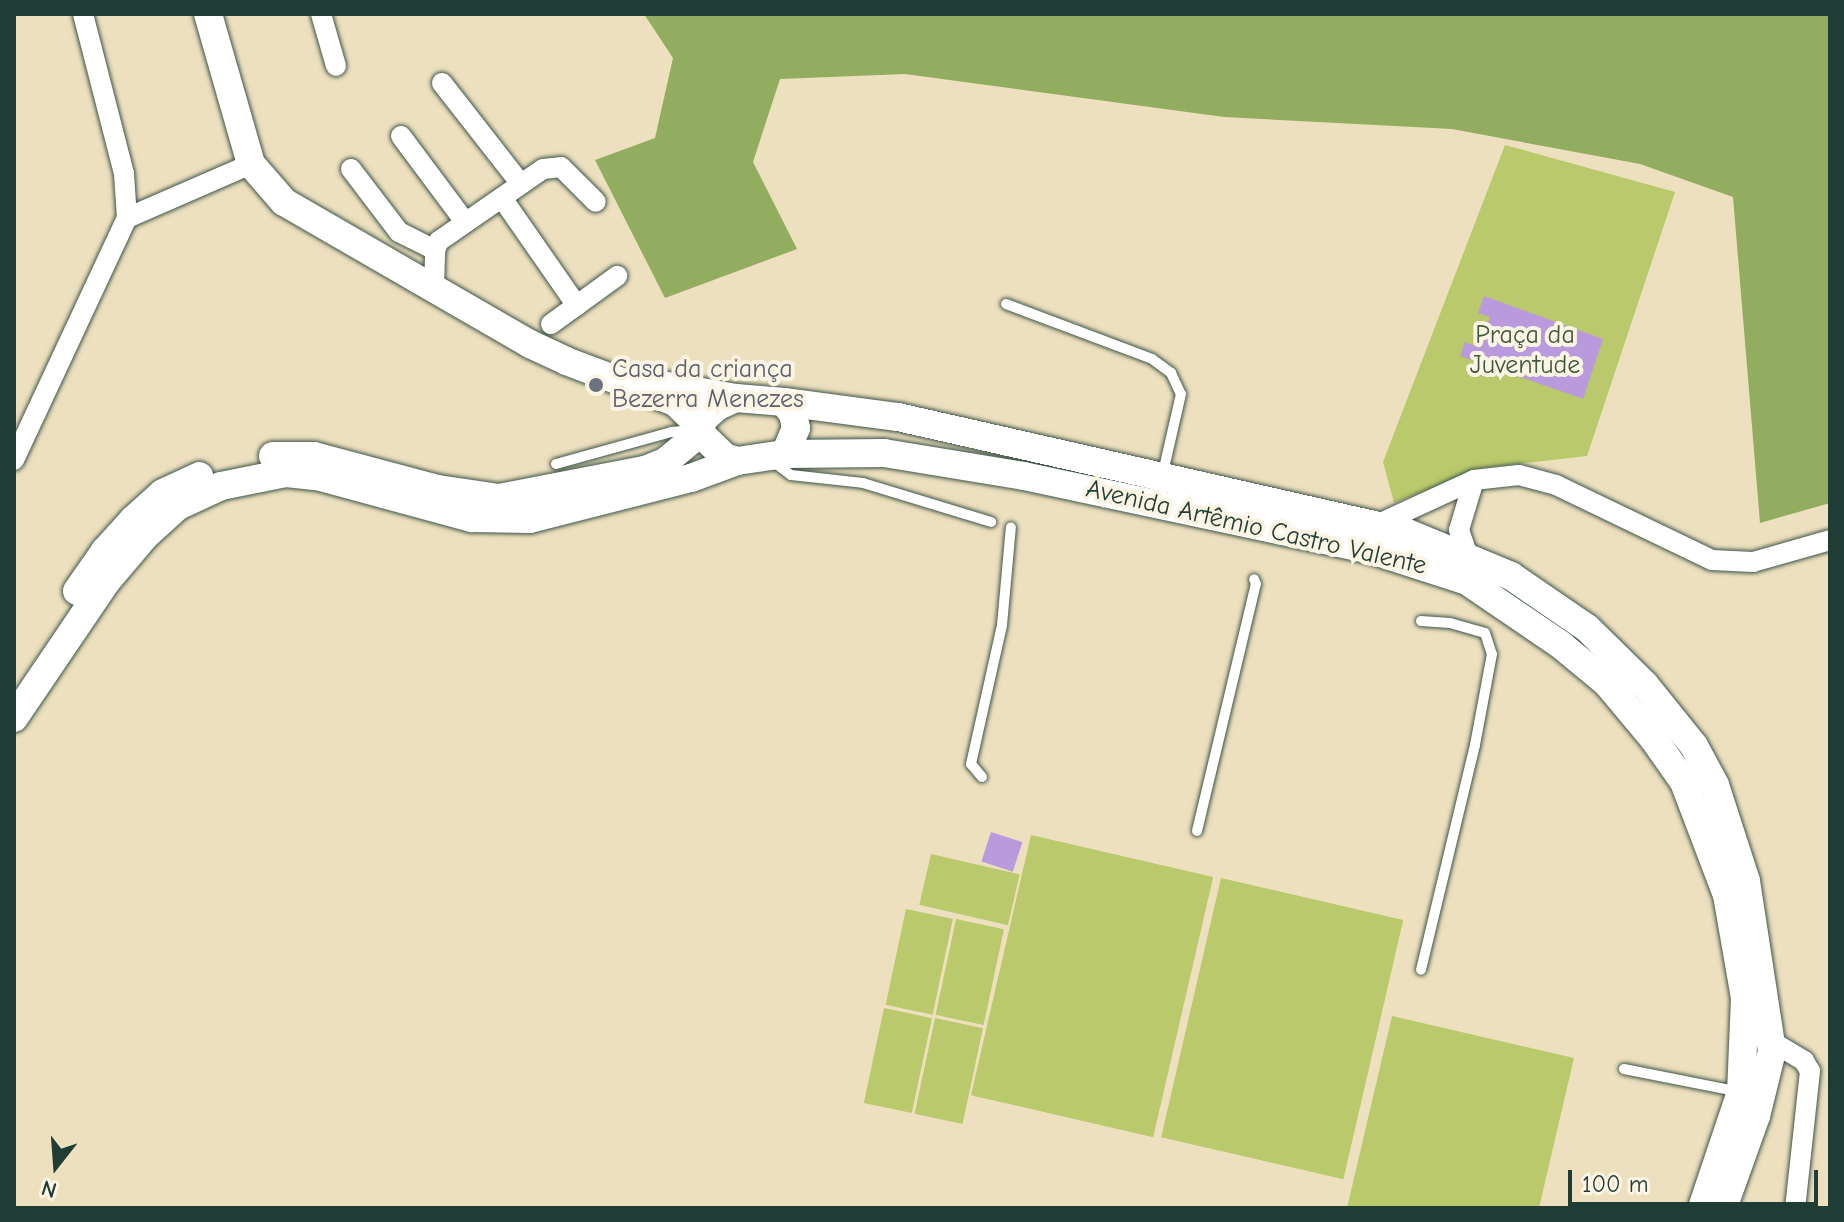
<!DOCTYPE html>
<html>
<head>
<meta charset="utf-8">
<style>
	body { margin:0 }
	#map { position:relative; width:1844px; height:1222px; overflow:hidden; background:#ede0be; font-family:"Comic Neue",sans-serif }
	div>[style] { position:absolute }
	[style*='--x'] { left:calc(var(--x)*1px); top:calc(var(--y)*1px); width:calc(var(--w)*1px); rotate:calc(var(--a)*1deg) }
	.green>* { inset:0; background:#b9c96b; transform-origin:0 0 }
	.forest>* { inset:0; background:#92ad5f }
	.building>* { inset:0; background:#b89add; transform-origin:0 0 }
	.roads { filter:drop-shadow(0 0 2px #3e5549) drop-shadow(0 0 2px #3e5549) }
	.lane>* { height:10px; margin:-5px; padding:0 5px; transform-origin:5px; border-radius:5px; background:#fff }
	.street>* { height:20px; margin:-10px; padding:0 10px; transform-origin:10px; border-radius:10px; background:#fff }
	.secondary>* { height:28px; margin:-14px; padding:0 14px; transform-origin:14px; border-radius:14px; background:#fff }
	.dots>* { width:22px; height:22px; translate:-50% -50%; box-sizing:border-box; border:4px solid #fcf5e5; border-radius:50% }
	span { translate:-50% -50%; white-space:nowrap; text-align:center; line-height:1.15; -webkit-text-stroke:8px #fcf5e5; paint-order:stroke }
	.park-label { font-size:26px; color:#3e593f }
	.worship-label { font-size:26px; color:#5b616d }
	.left { translate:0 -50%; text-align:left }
	.street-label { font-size:26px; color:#1f3d34 }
	.frame { position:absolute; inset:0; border:16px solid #1f3d34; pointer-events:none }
	.north { position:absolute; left:16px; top:1126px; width:80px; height:80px; -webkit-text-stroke:6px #fcf5e5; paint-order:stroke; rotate:197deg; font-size:22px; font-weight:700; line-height:32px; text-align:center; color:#1f3d34 }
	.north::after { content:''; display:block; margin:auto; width:28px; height:36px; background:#1f3d34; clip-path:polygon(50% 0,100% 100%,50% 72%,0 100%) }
	.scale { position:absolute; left:1568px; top:1170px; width:250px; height:36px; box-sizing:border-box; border:4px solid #1f3d34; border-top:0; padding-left:10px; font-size:24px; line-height:28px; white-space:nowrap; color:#1f3d34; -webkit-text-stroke:6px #fcf5e5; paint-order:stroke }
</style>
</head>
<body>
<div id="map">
	<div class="green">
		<div style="clip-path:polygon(1505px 145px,1675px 192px,1587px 456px,1482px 468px,1394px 503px,1383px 462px)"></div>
		<div style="left:1031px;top:835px;width:187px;height:267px;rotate:13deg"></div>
		<div style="left:931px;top:854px;width:91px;height:52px;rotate:13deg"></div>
		<div style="left:1221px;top:878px;width:187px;height:266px;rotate:13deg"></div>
		<div style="left:906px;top:909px;width:48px;height:98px;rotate:12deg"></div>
		<div style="left:956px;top:919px;width:49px;height:98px;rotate:12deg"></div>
		<div style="left:884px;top:1008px;width:49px;height:97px;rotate:12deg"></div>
		<div style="clip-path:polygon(1392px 1016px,1574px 1058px,1539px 1208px,1347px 1208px)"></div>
		<div style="left:935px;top:1018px;width:49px;height:98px;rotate:12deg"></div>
	</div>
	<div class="forest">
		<div style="clip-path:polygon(644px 14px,1830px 14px,1830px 503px,1760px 523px,1733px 197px,1640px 164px,1452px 129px,1224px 117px,905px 74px,780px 79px,753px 162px,797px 249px,665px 298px,595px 160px,655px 138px,673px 58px)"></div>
	</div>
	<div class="building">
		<div style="clip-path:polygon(1484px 296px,1603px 339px,1583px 399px,1460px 356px,1465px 342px,1480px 348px,1490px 317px,1478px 313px)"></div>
		<div style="left:991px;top:832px;width:33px;height:31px;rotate:18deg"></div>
	</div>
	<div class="roads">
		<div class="lane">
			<div style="--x:1006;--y:304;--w:156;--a:20.6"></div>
			<div style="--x:1152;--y:359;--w:24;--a:36"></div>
			<div style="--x:1171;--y:373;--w:23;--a:65"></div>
			<div style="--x:1181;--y:394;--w:85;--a:102.9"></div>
			<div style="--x:771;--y:460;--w:25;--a:37"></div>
			<div style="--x:791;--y:475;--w:72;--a:6.3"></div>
			<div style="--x:863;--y:483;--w:134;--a:16.9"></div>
			<div style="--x:556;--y:464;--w:119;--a:-15.5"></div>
			<div style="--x:671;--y:432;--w:23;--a:-5"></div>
			<div style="--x:1421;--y:621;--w:29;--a:4"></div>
			<div style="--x:1450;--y:623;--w:36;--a:16"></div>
			<div style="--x:1485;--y:633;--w:22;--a:72"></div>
			<div style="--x:1492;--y:654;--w:93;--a:100.6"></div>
			<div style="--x:1475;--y:745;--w:231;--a:103.5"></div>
			<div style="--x:982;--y:777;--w:17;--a:-130"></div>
			<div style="--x:971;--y:764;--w:142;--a:-77.4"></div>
			<div style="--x:1002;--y:625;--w:98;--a:-84.8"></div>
			<div style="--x:1197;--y:831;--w:254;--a:-76.6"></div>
			<div style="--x:1256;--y:584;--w:5;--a:-112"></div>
			<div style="--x:1624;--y:1069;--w:118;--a:11.2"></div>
		</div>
		<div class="street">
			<div style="--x:83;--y:14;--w:165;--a:75.6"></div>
			<div style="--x:124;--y:174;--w:44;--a:86.1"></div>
			<div style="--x:321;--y:14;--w:54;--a:73.9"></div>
			<div style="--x:442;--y:83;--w:128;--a:52"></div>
			<div style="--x:401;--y:136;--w:107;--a:53.3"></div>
			<div style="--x:351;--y:169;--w:79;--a:52.7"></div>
			<div style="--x:399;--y:232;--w:40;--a:26.6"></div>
			<div style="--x:502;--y:198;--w:131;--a:55.2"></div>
			<div style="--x:434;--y:286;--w:36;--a:-88"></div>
			<div style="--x:435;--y:250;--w:10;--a:-66"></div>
			<div style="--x:439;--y:241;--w:126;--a:-34.7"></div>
			<div style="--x:543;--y:169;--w:18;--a:-6"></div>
			<div style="--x:561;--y:167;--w:49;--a:45"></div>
			<div style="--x:551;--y:324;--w:82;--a:-36"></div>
			<div style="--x:14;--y:460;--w:267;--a:-65"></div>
			<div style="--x:127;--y:218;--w:135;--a:-23.5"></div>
			<div style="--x:1374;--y:526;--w:110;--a:-24.7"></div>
			<div style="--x:1474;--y:480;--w:45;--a:-6.3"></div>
			<div style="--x:1519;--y:475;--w:38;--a:15"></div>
			<div style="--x:1556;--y:485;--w:173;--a:25.7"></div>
			<div style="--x:1712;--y:560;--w:41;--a:2.8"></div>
			<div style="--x:1753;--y:562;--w:80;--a:-15.9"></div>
			<div style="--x:1469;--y:559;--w:31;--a:-109"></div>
			<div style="--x:1459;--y:530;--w:52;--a:-73.3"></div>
			<div style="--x:1771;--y:1041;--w:39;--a:31"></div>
			<div style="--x:1804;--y:1061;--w:12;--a:59"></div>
			<div style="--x:1810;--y:1071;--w:138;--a:96.2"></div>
		</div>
		<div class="secondary">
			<div style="--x:208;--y:14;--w:156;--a:74"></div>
			<div style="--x:251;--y:164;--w:50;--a:49"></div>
			<div style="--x:284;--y:202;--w:284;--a:30"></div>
			<div style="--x:530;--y:344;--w:40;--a:25"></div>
			<div style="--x:566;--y:361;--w:116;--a:20.6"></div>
			<div style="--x:675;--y:402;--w:35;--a:44"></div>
			<div style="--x:656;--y:384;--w:81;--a:9.9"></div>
			<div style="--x:784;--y:402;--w:115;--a:7.5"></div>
			<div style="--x:898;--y:417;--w:520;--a:12.78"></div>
			<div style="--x:1405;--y:532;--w:115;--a:22.5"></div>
			<div style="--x:1511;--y:576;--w:92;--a:34.4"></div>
			<div style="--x:1587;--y:628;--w:81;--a:44.5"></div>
			<div style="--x:1645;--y:685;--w:78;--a:51.2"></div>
			<div style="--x:1694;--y:746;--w:44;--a:61.7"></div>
			<div style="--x:1715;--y:785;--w:101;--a:72.1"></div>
			<div style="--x:1746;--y:881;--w:172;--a:81.3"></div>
			<div style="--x:1772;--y:1051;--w:67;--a:103.8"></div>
			<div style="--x:1756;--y:1116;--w:98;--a:109.7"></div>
			<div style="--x:785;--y:454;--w:99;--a:-0.6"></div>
			<div style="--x:884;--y:453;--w:142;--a:9.3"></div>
			<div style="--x:1024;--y:476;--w:355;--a:12"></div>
			<div style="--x:1371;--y:550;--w:101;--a:17.9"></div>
			<div style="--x:1467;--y:581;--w:114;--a:34.2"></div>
			<div style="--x:1561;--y:645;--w:60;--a:39.6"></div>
			<div style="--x:1607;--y:683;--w:72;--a:50.1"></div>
			<div style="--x:1653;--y:738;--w:54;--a:54.8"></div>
			<div style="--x:1684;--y:782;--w:121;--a:69.2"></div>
			<div style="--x:1727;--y:895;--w:105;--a:80.1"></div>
			<div style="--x:1745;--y:998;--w:94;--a:92.4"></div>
			<div style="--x:1741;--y:1092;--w:122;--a:108.6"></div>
			<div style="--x:273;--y:456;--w:41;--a:0"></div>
			<div style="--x:314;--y:456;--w:128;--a:14.9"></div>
			<div style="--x:438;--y:489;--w:62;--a:8.4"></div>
			<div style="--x:499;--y:498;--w:149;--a:-10.9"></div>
			<div style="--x:645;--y:470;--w:22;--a:-22"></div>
			<div style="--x:665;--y:462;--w:45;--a:-39.6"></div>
			<div style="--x:77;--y:591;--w:49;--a:-55"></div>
			<div style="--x:105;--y:551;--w:42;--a:-47.9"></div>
			<div style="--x:133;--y:520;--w:40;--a:-42"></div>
			<div style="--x:163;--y:493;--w:40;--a:-25"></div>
			<div style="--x:14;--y:718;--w:164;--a:-55.9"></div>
			<div style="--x:106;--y:582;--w:60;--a:-49.7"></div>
			<div style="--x:145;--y:536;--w:45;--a:-42.3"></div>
			<div style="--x:178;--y:506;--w:47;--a:-24.9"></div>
			<div style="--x:221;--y:486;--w:66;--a:-11.3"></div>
			<div style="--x:286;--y:473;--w:31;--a:6"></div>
			<div style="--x:317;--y:476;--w:161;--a:15.2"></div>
			<div style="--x:472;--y:518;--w:58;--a:1"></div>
			<div style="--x:530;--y:519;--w:166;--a:-14.3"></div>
			<div style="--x:691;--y:478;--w:49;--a:-20.3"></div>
			<div style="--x:737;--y:461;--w:49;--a:-8.3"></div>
			<div style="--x:785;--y:454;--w:28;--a:-67"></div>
			<div style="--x:796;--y:428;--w:14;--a:-102"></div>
			<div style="--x:793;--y:414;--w:15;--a:-127"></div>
			<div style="--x:784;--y:402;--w:48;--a:-175.2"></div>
			<div style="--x:736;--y:398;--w:20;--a:156"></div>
			<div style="--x:718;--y:406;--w:20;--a:139"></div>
			<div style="--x:703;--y:419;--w:14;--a:102"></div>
			<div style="--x:700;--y:433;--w:35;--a:44"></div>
			<div style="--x:725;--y:457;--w:13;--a:18"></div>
		</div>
	</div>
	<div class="dots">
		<div style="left:596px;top:385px;background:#6b7280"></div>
	</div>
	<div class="park-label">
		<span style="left:1525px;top:351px">Praça da<br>Juventude</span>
	</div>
	<div class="worship-label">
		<span class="left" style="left:612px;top:385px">Casa da criança<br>Bezerra Menezes</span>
	</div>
	<div class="street-label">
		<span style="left:1256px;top:528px;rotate:13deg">Avenida Artêmio Castro Valente</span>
	</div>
	<div class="frame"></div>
	<div class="north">N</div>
	<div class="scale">100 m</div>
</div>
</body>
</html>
